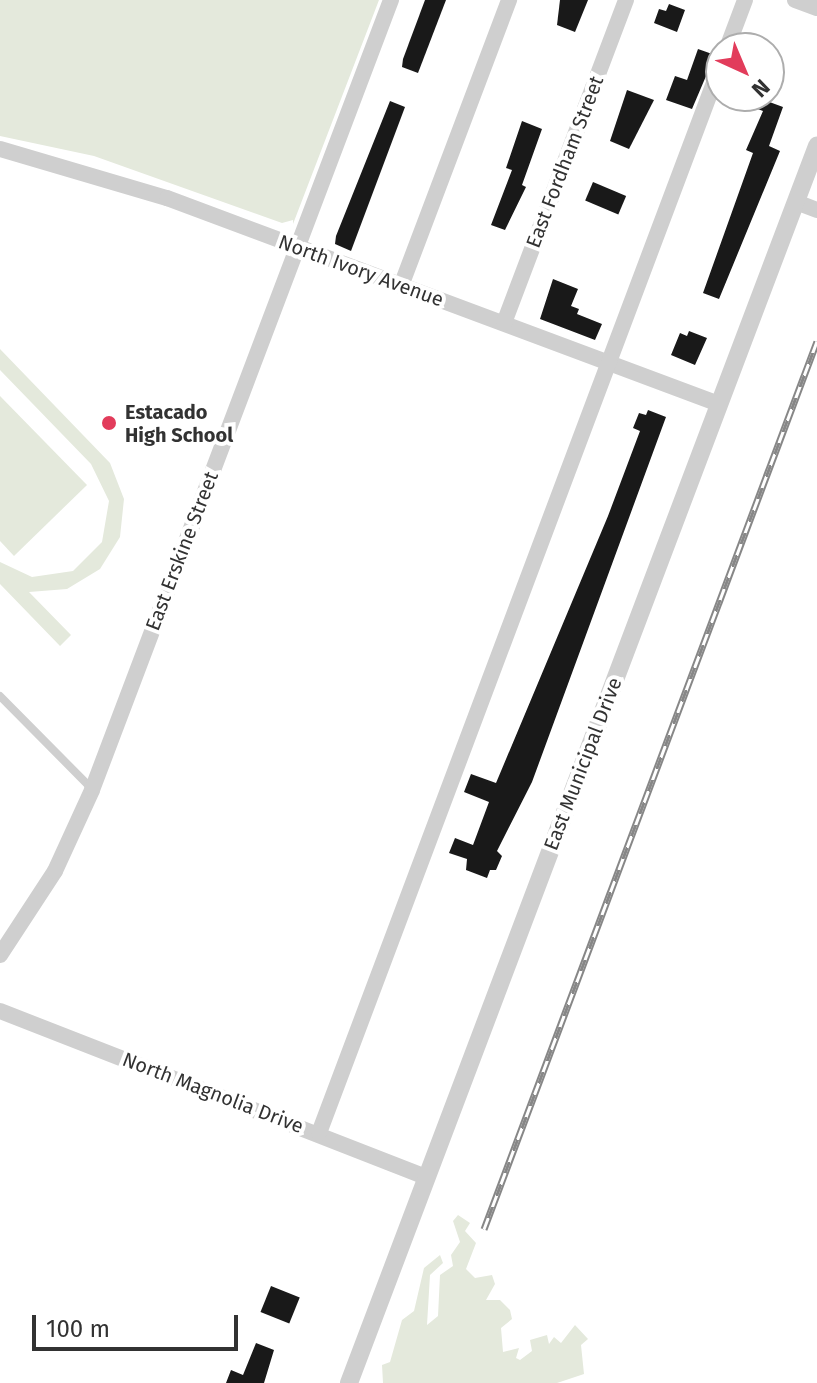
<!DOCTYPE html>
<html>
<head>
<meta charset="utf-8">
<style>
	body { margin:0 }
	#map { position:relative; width:817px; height:1383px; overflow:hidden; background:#fff; font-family:"Fira Sans",sans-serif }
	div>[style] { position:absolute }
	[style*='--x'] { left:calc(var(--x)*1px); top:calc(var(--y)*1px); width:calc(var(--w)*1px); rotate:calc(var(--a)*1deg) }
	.green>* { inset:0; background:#e4e9dc }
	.building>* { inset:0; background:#191919; transform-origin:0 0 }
	.service>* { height:8px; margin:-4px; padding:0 4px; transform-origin:4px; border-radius:4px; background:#cfcfcf }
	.minor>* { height:16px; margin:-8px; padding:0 8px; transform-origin:8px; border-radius:8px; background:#cfcfcf }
	.tertiary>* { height:18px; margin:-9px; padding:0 9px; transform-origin:9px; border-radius:9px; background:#cfcfcf }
	.rail>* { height:7px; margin-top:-3.5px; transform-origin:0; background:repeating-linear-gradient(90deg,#fff 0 12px,#878787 0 24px); box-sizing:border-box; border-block:2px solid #878787 }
	.dots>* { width:22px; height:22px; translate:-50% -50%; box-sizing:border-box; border:4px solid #fff; border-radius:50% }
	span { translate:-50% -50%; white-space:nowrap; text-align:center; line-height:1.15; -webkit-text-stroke:8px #fff; paint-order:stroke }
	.street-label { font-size:20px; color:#323232 }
	.poi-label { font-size:20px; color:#323232; font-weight:700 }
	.left { translate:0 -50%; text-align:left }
	.north { position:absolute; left:705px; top:32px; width:80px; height:80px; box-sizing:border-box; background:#fff; border:2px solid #adadad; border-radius:50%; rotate:136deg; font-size:22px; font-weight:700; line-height:32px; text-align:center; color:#323232 }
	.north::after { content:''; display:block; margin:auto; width:28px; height:36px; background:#e23c5b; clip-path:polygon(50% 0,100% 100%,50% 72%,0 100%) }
	.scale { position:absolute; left:32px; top:1315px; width:206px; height:36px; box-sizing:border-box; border:4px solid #323232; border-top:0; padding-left:10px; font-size:24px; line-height:28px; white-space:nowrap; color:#323232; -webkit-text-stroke:6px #fff; paint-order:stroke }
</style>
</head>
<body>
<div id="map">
	<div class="green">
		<div style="clip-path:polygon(0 0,379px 0,293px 224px,293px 220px,282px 223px,94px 156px,0 136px)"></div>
		<div style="clip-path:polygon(0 349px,110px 463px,124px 499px,120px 537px,100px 569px,67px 589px,29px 592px,71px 635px,60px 646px,0 584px,0 562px,32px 577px,73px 571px,102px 542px,109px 501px,91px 464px,0 370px)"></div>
		<div style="clip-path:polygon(0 396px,87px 485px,14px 556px,0 541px)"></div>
		<div style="clip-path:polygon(458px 1215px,470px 1223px,465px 1231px,476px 1243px,466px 1269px,475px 1278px,492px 1275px,495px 1284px,486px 1300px,500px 1300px,510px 1310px,512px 1319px,501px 1328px,503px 1352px,519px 1348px,516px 1358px,520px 1360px,532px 1351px,530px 1340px,547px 1335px,549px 1344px,554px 1337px,561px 1343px,575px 1325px,588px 1339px,581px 1345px,584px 1374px,557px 1383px,383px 1383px,382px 1365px,390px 1362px,402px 1320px,414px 1311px,424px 1268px,440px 1255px,443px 1263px,430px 1275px,427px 1325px,438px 1316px,440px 1275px,453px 1266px,451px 1255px,460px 1242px,453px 1221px)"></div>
	</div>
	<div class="building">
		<div style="clip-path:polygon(425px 0,446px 0,418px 73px,402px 67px,403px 59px)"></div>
		<div style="clip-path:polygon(560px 0,588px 0,575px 32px,557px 25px)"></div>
		<div style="clip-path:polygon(669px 4px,685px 10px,677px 32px,654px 23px,659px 9px,666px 11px)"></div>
		<div style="clip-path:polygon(698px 49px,715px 55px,692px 109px,666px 100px,675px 76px,687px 80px)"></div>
		<div style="clip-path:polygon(627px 90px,654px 100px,629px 149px,610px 141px)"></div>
		<div style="clip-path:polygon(759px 98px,783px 107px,769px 146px,780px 151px,719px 299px,703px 293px,753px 153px,746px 150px,763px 111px,755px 108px)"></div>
		<div style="clip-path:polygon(390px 101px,405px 107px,351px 251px,335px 244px,336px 236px)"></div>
		<div style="clip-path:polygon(522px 121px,542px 129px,522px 185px,526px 187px,505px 230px,491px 225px,512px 170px,506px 168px)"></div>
		<div style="left:593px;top:182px;width:36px;height:20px;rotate:23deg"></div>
		<div style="clip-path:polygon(553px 279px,578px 289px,571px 306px,579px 309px,577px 314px,602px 324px,595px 340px,540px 319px)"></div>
		<div style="clip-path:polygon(689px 331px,707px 338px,695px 365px,671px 355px,680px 333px,687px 336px)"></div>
		<div style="clip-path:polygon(648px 410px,666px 417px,532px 782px,497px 851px,502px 856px,496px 870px,490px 870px,487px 878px,466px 870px,467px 859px,449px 853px,455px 838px,473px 845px,489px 802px,464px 792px,471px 774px,496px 783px,608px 516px,640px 431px,633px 428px,639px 413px,646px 415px)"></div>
		<div style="left:271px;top:1286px;width:31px;height:28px;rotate:22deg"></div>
		<div style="clip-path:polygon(256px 1343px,274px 1350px,264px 1383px,226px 1383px,231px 1370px,243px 1375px)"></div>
	</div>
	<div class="service">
		<div style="--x:0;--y:696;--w:131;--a:45.3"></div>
	</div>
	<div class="minor">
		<div style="--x:795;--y:0;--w:23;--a:20"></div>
		<div style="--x:727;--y:48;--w:51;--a:-69.4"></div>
		<div style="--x:0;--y:149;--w:174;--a:16.4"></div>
		<div style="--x:167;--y:198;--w:589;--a:20.46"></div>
		<div style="--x:796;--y:202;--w:22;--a:21"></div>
		<div style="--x:401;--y:286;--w:306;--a:-69.3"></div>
		<div style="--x:504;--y:323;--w:345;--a:-69.3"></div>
		<div style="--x:0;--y:955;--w:100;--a:-56.8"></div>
		<div style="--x:55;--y:871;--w:89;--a:-65.4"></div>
		<div style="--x:92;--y:790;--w:845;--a:-69.27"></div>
		<div style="--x:0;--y:1011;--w:457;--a:21.3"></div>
		<div style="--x:319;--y:1133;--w:1142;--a:-69.39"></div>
	</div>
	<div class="tertiary">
		<div style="--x:349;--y:1383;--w:1323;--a:-69.28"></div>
	</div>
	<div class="rail">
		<div style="--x:484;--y:1229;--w:948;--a:-69.44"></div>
	</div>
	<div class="dots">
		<div style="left:109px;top:423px;background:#e23c5b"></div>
	</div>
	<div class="street-label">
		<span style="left:565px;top:162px;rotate:-69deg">East Fordham Street</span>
		<span style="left:361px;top:271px;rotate:20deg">North Ivory Avenue</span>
		<span style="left:182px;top:551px;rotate:-69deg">East Erskine Street</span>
		<span style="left:583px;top:764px;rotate:-69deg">East Municipal Drive</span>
		<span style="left:213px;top:1093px;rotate:21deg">North Magnolia Drive</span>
	</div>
	<div class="poi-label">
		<span class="left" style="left:125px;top:424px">Estacado<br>High School</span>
	</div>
	<div class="north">N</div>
	<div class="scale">100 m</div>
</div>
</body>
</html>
